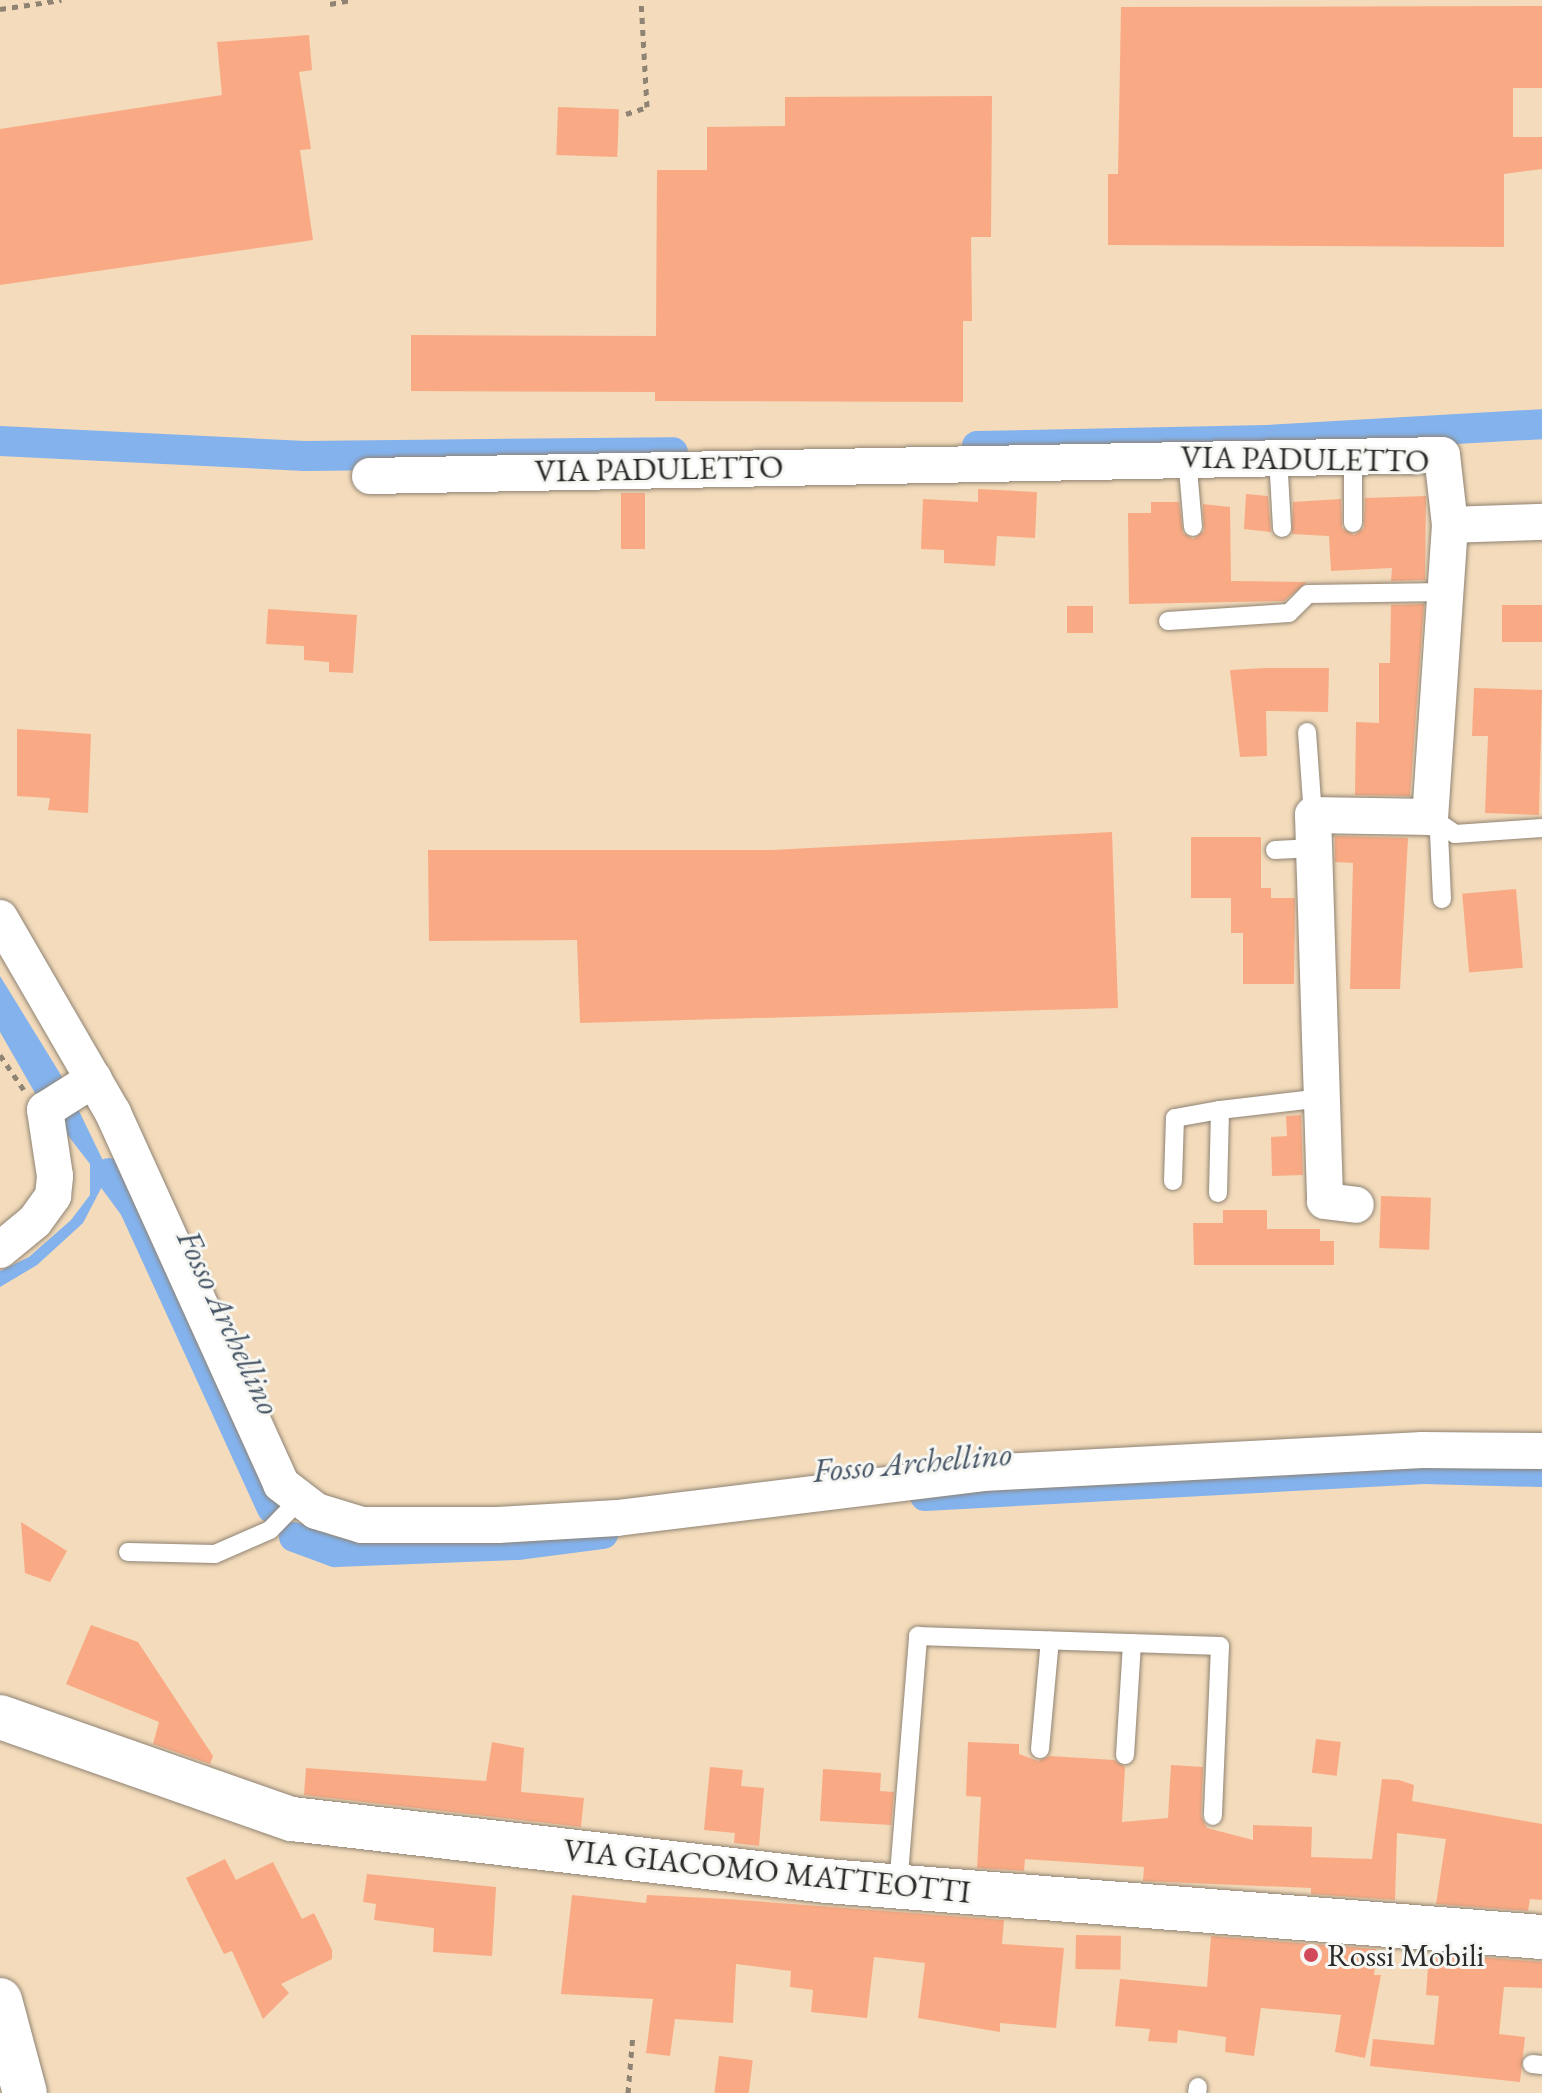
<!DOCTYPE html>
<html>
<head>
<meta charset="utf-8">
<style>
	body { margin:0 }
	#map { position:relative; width:1542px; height:2093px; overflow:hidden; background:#f3dbbb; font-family:"EB Garamond",serif }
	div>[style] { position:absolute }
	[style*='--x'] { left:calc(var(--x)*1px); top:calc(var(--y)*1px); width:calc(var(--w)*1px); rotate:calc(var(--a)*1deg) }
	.water>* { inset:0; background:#83b2ed }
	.canal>* { height:30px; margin:-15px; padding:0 15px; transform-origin:15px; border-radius:15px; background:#83b2ed }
	.building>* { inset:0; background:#f9aa85; transform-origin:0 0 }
	.path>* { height:5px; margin-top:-2.5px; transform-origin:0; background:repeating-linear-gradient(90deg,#8f8373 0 6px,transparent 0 12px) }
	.roads { filter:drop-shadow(0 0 2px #8f8373) drop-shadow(0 0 2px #8f8373) }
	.service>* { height:18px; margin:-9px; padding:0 9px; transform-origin:9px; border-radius:9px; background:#fff }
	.minor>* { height:36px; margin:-18px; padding:0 18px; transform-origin:18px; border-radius:18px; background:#fff }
	.tertiary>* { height:44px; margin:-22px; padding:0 22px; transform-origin:22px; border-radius:22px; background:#fff }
	.secondary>* { height:44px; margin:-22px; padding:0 22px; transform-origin:22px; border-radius:22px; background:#fff }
	.dots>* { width:22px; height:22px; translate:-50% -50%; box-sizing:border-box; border:4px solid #f6f6f2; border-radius:50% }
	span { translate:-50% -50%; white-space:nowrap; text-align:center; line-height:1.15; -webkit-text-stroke:6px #f6f6f2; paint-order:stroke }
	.street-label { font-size:32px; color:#2b2b2b }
	.poi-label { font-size:32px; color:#2b2b2b }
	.left { translate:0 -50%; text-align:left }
	.water-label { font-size:34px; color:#455465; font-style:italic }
</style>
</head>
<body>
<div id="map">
	<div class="water">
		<div style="clip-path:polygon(0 976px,64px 1080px,109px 1173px,83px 1223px,37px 1265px,0 1287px,0 1271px,29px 1257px,71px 1220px,90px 1195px,90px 1164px,35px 1093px,0 1032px)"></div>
	</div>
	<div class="canal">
		<div style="--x:0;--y:441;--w:305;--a:2.8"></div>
		<div style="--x:305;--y:456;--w:368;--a:-0.6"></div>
		<div style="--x:977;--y:446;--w:290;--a:-1.2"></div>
		<div style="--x:1267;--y:440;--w:275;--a:-3.3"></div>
		<div style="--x:109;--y:1173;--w:42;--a:53.7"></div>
		<div style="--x:134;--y:1207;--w:331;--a:65.4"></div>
		<div style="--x:925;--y:1496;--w:500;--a:-3.1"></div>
		<div style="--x:1424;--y:1469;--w:118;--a:1.5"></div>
		<div style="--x:294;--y:1537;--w:44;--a:20.1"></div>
		<div style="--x:335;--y:1552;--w:182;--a:-2.2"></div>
		<div style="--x:517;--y:1545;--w:87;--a:-7.3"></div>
	</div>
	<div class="building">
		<div style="clip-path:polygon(1542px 6px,1542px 88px,1513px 88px,1513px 137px,1542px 137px,1542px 169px,1504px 174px,1504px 247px,1108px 245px,1108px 174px,1118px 174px,1121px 7px)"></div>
		<div style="clip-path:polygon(309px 35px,312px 70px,299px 72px,311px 149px,300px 150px,313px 240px,0 285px,0 129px,222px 95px,217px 42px)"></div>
		<div style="clip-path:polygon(992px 96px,991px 237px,971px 237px,972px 321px,963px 321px,963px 402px,655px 401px,655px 392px,411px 391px,411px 335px,656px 336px,657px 170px,707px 170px,707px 127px,785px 126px,785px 97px)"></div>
		<div style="left:558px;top:107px;width:61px;height:48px;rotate:2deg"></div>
		<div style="clip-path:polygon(978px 489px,1037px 492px,1035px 538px,997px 536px,995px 566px,944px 563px,944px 550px,921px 549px,923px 499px,978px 502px)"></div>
		<div style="left:621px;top:493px;width:24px;height:56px"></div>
		<div style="clip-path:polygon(1246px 494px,1268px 496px,1271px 532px,1244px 529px)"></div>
		<div style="clip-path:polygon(1426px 496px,1425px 580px,1391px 581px,1392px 568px,1331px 571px,1329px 536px,1292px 534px,1293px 502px,1341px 499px,1342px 528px,1354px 535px,1364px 528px,1365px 498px)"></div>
		<div style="clip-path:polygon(1151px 502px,1179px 502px,1183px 533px,1193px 539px,1204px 531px,1203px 504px,1230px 507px,1231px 581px,1307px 582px,1284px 601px,1129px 604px,1128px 513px,1151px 513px)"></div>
		<div style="clip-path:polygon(1424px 604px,1410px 796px,1355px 795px,1356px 722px,1379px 723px,1379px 663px,1390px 663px,1391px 605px)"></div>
		<div style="left:1502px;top:605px;width:40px;height:37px"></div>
		<div style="left:1067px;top:606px;width:26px;height:27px"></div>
		<div style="clip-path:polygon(268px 609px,357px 615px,353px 673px,329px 672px,329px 662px,304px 660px,304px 646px,266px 644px)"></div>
		<div style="clip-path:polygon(1265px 668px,1329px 668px,1328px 712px,1266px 711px,1267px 756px,1240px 757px,1230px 670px)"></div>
		<div style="clip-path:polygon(1474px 688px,1542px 690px,1539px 815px,1485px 813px,1488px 736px,1472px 736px)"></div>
		<div style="clip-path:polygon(17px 729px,91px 734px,88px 813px,48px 810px,50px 798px,17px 796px)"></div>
		<div style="clip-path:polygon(1112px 832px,1118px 1008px,580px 1023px,577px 940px,429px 941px,428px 850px,772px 850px)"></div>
		<div style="clip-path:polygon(1335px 836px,1408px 838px,1400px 989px,1350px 989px,1353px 863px,1335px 862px)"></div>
		<div style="clip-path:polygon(1191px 837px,1261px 837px,1261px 888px,1271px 888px,1271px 898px,1295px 898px,1294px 984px,1243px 984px,1243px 933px,1231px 933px,1231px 898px,1191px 898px)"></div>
		<div style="left:1516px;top:889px;width:79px;height:54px;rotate:85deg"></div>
		<div style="clip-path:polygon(1301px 1115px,1303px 1175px,1272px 1176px,1271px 1137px,1287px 1136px,1286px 1116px)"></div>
		<div style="left:1381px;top:1196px;width:50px;height:52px;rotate:2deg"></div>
		<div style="clip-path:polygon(1223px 1210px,1267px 1210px,1267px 1229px,1320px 1229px,1320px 1241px,1334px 1241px,1334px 1265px,1194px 1265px,1193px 1223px,1223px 1223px)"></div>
		<div style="clip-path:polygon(21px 1522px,67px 1551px,50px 1582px,25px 1573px)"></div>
		<div style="clip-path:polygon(91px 1625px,138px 1642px,213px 1756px,210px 1764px,153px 1744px,159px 1722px,66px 1684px)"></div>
		<div style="left:1316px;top:1739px;width:25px;height:34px;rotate:7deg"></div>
		<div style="clip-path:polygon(492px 1742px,524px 1748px,521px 1792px,584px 1798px,581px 1827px,304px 1795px,306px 1768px,486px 1781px)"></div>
		<div style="clip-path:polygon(968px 1742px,1019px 1744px,1019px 1754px,1038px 1761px,1050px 1756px,1114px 1760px,1125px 1767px,1122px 1822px,1168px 1818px,1171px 1765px,1203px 1767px,1201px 1816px,1207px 1828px,1253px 1840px,1253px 1825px,1312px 1827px,1311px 1857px,1372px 1859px,1382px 1779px,1399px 1780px,1414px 1785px,1412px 1801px,1542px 1824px,1542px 1900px,1530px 1899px,1528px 1911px,1436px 1904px,1446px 1839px,1397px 1833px,1395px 1900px,1311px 1894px,1311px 1888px,1143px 1881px,1144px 1867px,1025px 1859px,1024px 1871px,977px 1868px,981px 1797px,966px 1796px)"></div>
		<div style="clip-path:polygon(710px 1767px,743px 1770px,741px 1786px,764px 1788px,759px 1846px,734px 1843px,735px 1833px,704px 1830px)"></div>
		<div style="clip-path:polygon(823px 1769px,881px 1773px,880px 1791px,894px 1792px,891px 1825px,820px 1821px)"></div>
		<div style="clip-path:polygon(225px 1859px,236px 1880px,273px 1862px,302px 1919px,314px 1913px,332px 1950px,332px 1959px,281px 1984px,289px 1993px,263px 2019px,232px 1951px,224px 1954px,186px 1878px)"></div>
		<div style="clip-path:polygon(367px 1874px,496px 1887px,492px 1956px,433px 1952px,434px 1928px,374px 1920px,376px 1904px,363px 1902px)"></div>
		<div style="clip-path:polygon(572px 1895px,646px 1903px,647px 1895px,727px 1899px,1004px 1920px,1002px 1944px,1064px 1948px,1056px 2028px,1000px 2023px,1000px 2032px,918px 2018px,925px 1963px,874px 1957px,867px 2018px,811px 2012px,813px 1990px,790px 1987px,791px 1971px,736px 1964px,733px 2023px,675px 2019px,670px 2056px,646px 2053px,653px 1999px,561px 1994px)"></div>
		<div style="left:1076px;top:1935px;width:45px;height:34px;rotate:1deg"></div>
		<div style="clip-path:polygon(1211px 1936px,1376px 1949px,1374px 1975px,1381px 1975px,1365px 2058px,1335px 2052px,1341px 2015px,1261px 2008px,1254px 2056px,1225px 2052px,1226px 2037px,1178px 2030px,1177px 2043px,1148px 2041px,1150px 2029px,1115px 2026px,1120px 1979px,1207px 1987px)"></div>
		<div style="clip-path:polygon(1429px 1953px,1542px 1962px,1542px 1988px,1504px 1987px,1499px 2034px,1525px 2037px,1520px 2082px,1370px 2066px,1373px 2039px,1434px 2045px,1439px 1996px,1426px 1995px)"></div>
		<div style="left:719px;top:2056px;width:34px;height:37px;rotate:7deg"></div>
	</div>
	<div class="path">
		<div style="--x:330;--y:4;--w:21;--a:-11"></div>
		<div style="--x:0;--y:9;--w:62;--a:-8.4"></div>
		<div style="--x:626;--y:114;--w:22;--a:-18"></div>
		<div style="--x:647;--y:107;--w:107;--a:-93.2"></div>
		<div style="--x:0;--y:1055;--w:42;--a:55.6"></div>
		<div style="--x:628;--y:2093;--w:59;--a:-85.2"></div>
	</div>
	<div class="roads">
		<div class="service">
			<div style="--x:1278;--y:456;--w:72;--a:86.8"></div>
			<div style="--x:1187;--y:457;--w:70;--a:85.1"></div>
			<div style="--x:1353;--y:523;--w:67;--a:-90"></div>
			<div style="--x:1168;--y:621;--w:121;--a:-3.8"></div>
			<div style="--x:1289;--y:613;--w:27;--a:-45"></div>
			<div style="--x:1308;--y:594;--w:137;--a:-0.8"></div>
			<div style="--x:1307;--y:732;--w:83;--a:85.9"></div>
			<div style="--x:1430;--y:817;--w:30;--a:34"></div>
			<div style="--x:1455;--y:834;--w:87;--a:-3.9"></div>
			<div style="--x:1275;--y:850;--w:39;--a:-3"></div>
			<div style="--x:1442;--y:899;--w:66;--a:-92.6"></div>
			<div style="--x:1439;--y:833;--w:8;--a:-50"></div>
			<div style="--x:1173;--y:1181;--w:63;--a:-88.2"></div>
			<div style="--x:1175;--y:1118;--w:46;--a:-10.1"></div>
			<div style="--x:1218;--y:1193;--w:83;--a:-88.6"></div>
			<div style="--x:1220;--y:1110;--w:103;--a:-6.7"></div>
			<div style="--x:128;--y:1552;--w:87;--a:1.3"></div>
			<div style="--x:215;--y:1554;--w:60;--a:-23.6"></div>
			<div style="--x:270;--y:1530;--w:43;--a:-45.9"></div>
			<div style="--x:1040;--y:1749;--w:109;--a:-84.8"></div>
			<div style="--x:1125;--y:1755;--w:112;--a:-86.4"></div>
			<div style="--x:898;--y:1887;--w:252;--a:-85.4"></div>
			<div style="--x:918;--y:1636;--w:302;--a:1.9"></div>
			<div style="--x:1220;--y:1646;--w:170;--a:92.4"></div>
			<div style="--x:1532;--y:2064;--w:10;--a:6"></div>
			<div style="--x:1197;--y:2093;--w:6;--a:-81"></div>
		</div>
		<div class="minor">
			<div style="--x:370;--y:476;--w:1072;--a:-1.12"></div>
			<div style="--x:1442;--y:455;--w:70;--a:83.5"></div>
			<div style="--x:1450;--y:525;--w:293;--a:93.9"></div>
			<div style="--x:1430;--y:817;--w:117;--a:-179"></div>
			<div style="--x:1313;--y:815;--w:386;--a:88.2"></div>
			<div style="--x:1325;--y:1201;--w:31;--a:7"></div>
			<div style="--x:1450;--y:525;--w:92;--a:-1.9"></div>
			<div style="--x:0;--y:918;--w:225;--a:59.9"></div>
			<div style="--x:113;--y:1113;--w:407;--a:65.6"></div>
			<div style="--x:281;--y:1484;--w:44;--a:37.6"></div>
			<div style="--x:316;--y:1511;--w:48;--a:16.9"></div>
			<div style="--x:362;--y:1525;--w:136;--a:0"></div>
			<div style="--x:498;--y:1525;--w:119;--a:-3.4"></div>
			<div style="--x:617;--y:1518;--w:369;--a:-7"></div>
			<div style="--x:983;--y:1473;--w:440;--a:-3"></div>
			<div style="--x:1422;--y:1450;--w:120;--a:0.5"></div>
			<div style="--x:0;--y:1250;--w:45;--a:-39.6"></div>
			<div style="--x:35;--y:1221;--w:31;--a:-54"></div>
			<div style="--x:53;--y:1196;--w:20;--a:-84"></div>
			<div style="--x:55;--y:1176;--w:67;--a:-98.6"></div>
			<div style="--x:45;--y:1110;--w:58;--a:-32.3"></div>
		</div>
		<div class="tertiary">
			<div style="--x:0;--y:1717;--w:309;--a:19.3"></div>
			<div style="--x:292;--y:1819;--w:539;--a:6.61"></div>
			<div style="--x:827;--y:1881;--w:717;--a:4.48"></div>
		</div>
		<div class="secondary">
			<div style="--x:0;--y:2000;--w:96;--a:75"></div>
		</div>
	</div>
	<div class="dots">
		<div style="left:1311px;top:1955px;background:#d1495b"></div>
	</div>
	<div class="street-label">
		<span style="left:1305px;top:459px;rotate:1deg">VIA PADULETTO</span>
		<span style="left:659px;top:469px;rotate:-1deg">VIA PADULETTO</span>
		<span style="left:767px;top:1871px;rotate:6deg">VIA GIACOMO MATTEOTTI</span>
	</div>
	<div class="poi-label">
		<span class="left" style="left:1327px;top:1955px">Rossi Mobili</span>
	</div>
	<div class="water-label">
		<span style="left:229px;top:1322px;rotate:65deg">Fosso Archellino</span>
		<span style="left:912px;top:1462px;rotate:-5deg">Fosso Archellino</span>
	</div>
</div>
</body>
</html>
